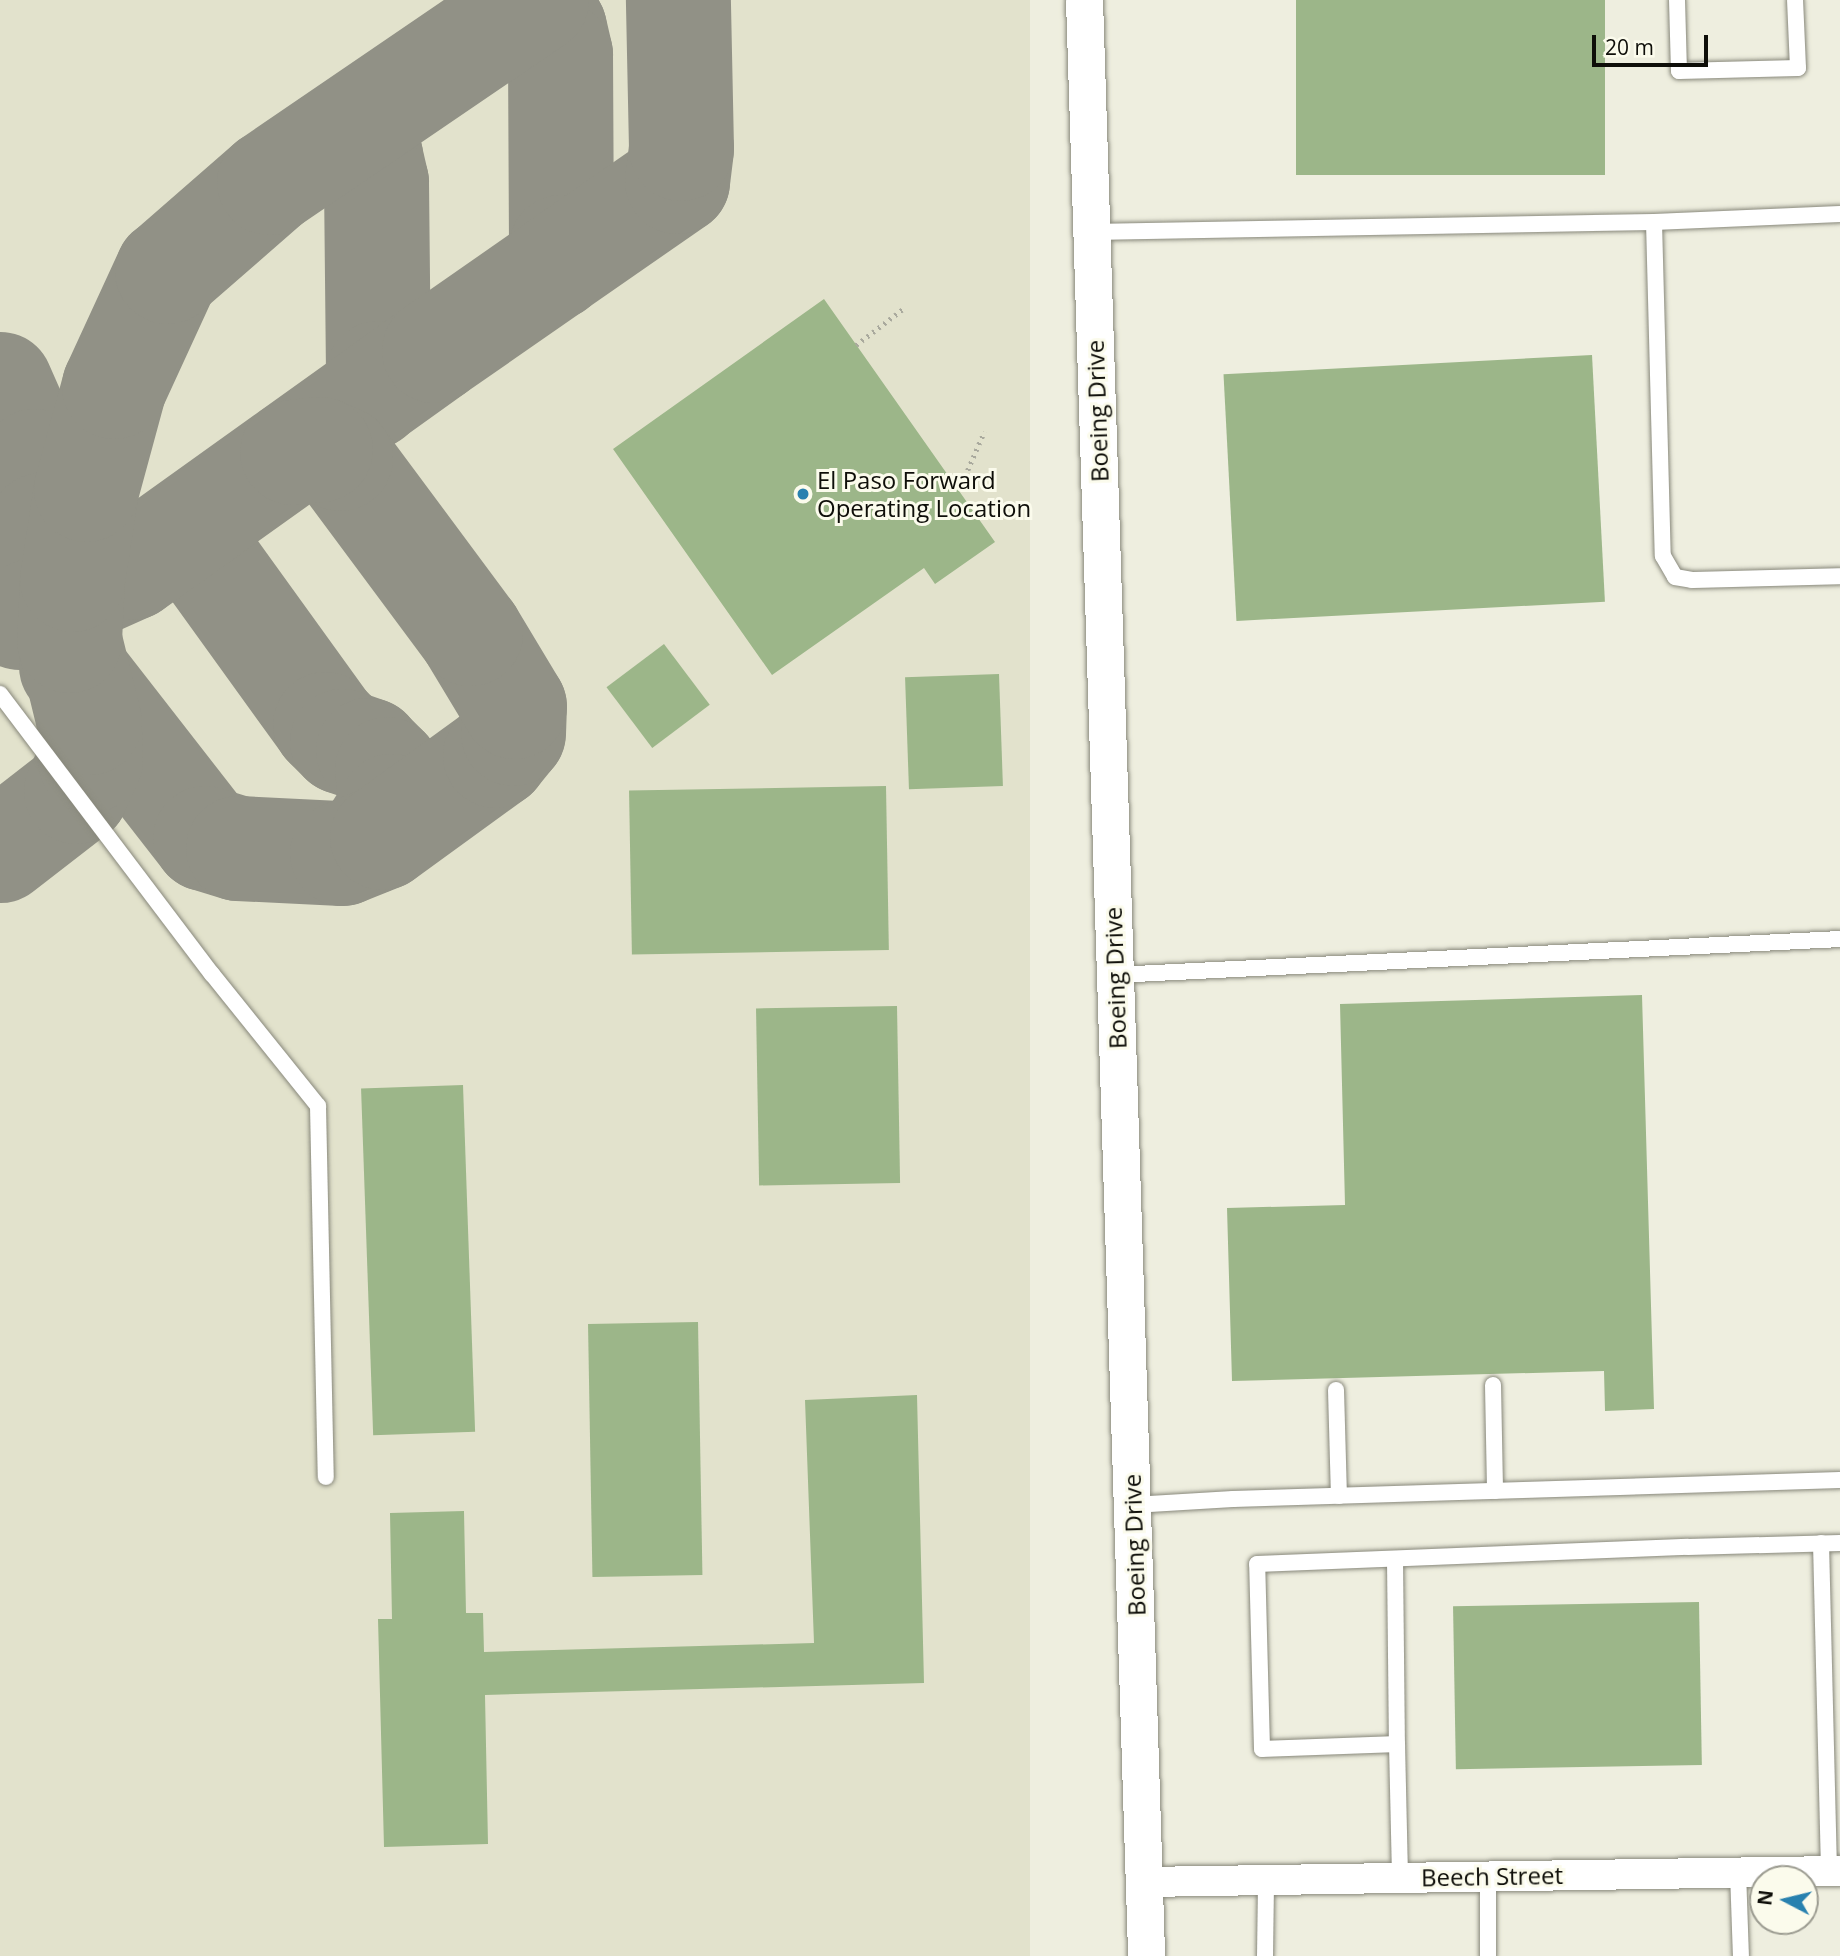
<!DOCTYPE html>
<html>
<head>
<meta charset="utf-8">
<style>
	body { margin:0 }
	#map { position:relative; width:1840px; height:1956px; overflow:hidden; background:#eeeedf; font-family:"Open Sans",sans-serif }
	div>[style] { position:absolute }
	[style*='--x'] { left:calc(var(--x)*1px); top:calc(var(--y)*1px); width:calc(var(--w)*1px); rotate:calc(var(--a)*1deg) }
	.built>* { inset:0; background:#e2e2cc; transform-origin:0 0 }
	.taxiway>* { height:105px; margin:-52.5px; padding:0 52.5px; transform-origin:52.5px; border-radius:52.5px; background:#919186 }
	.building>* { inset:0; background:#9cb689; transform-origin:0 0 }
	.path>* { height:4.5px; margin-top:-2.25px; transform-origin:0; background:repeating-linear-gradient(90deg,#a9a99d 0 2px,transparent 0 7px) }
	.roads { filter:drop-shadow(0 0 2px #88887b) drop-shadow(0 0 2px #88887b) }
	.service>* { height:16px; margin:-8px; padding:0 8px; transform-origin:8px; border-radius:8px; background:#fff }
	.minor>* { height:30px; margin:-15px; padding:0 15px; transform-origin:15px; border-radius:15px; background:#fff }
	.tertiary>* { height:37px; margin:-18.5px; padding:0 18.5px; transform-origin:18.5px; border-radius:18.5px; background:#fff }
	.dots>* { width:19px; height:19px; translate:-50% -50%; box-sizing:border-box; border:4px solid #fbfbec; border-radius:50% }
	span { translate:-50% -50%; white-space:nowrap; text-align:center; line-height:1.15; -webkit-text-stroke:6px #fbfbec; paint-order:stroke }
	.street-label { font-size:24px; color:#0e0e09 }
	.poi-label { font-size:24px; color:#0e0e09 }
	.left { translate:0 -50%; text-align:left }
	.north { position:absolute; left:1749px; top:1865px; width:70px; height:70px; box-sizing:border-box; background:#fbfbec; border:2px solid #9c9c91; border-radius:50%; rotate:277deg; font-size:19px; font-weight:700; line-height:28px; text-align:center; color:#0e0e09 }
	.north::after { content:''; display:block; margin:auto; width:24px; height:32px; background:#2881af; clip-path:polygon(50% 0,100% 100%,50% 72%,0 100%) }
	.scale { position:absolute; left:1592px; top:35px; width:116px; height:32px; box-sizing:border-box; border:4px solid #0e0e09; border-top:0; padding-left:9px; font-size:21px; line-height:24px; white-space:nowrap; color:#0e0e09; -webkit-text-stroke:5px #fbfbec; paint-order:stroke }
</style>
</head>
<body>
<div id="map">
	<div class="built">
		<div style="left:0;top:0;width:1030px;height:1956px"></div>
	</div>
	<div class="taxiway">
		<div style="--x:517;--y:13;--w:23;--a:5"></div>
		<div style="--x:540;--y:15;--w:19;--a:43"></div>
		<div style="--x:554;--y:28;--w:27;--a:77"></div>
		<div style="--x:560;--y:54;--w:193;--a:89.7"></div>
		<div style="--x:561;--y:247;--w:21;--a:109"></div>
		<div style="--x:330;--y:141;--w:23;--a:7"></div>
		<div style="--x:353;--y:144;--w:21;--a:35"></div>
		<div style="--x:370;--y:156;--w:27;--a:77"></div>
		<div style="--x:376;--y:182;--w:191;--a:89.4"></div>
		<div style="--x:378;--y:373;--w:24;--a:107"></div>
		<div style="--x:0;--y:384;--w:84;--a:66.2"></div>
		<div style="--x:34;--y:461;--w:64;--a:83.8"></div>
		<div style="--x:41;--y:525;--w:55;--a:101.5"></div>
		<div style="--x:161;--y:546;--w:24;--a:-7"></div>
		<div style="--x:185;--y:543;--w:23;--a:34"></div>
		<div style="--x:204;--y:556;--w:207;--a:54.2"></div>
		<div style="--x:325;--y:724;--w:24;--a:45"></div>
		<div style="--x:342;--y:741;--w:28;--a:19"></div>
		<div style="--x:368;--y:750;--w:27;--a:45"></div>
		<div style="--x:387;--y:769;--w:37;--a:84"></div>
		<div style="--x:391;--y:806;--w:43;--a:122.6"></div>
		<div style="--x:19;--y:617;--w:123;--a:-24.1"></div>
		<div style="--x:131;--y:567;--w:373;--a:-35.6"></div>
		<div style="--x:434;--y:350;--w:296;--a:-34.8"></div>
		<div style="--x:677;--y:181;--w:33;--a:-83"></div>
		<div style="--x:681;--y:148;--w:148;--a:-91.2"></div>
		<div style="--x:71;--y:666;--w:218;--a:52.1"></div>
		<div style="--x:205;--y:838;--w:34;--a:17"></div>
		<div style="--x:238;--y:848;--w:104;--a:2.8"></div>
		<div style="--x:342;--y:853;--w:43;--a:-21.8"></div>
		<div style="--x:382;--y:837;--w:140;--a:-36"></div>
		<div style="--x:495;--y:755;--w:28;--a:-51"></div>
		<div style="--x:513;--y:733;--w:27;--a:-88"></div>
		<div style="--x:514;--y:706;--w:85;--a:-121.1"></div>
		<div style="--x:470;--y:633;--w:218;--a:-126.6"></div>
		<div style="--x:340;--y:458;--w:22;--a:-156"></div>
		<div style="--x:320;--y:449;--w:28;--a:174"></div>
		<div style="--x:0;--y:850;--w:96;--a:-37.8"></div>
		<div style="--x:76;--y:791;--w:34;--a:-66"></div>
		<div style="--x:90;--y:760;--w:38;--a:-92"></div>
		<div style="--x:89;--y:722;--w:84;--a:-103.7"></div>
		<div style="--x:69;--y:640;--w:61;--a:-87.2"></div>
		<div style="--x:72;--y:579;--w:91;--a:-81.2"></div>
		<div style="--x:86;--y:489;--w:107;--a:-74.8"></div>
		<div style="--x:114;--y:386;--w:127;--a:-65.3"></div>
		<div style="--x:167;--y:271;--w:135;--a:-41.1"></div>
		<div style="--x:269;--y:182;--w:323;--a:-34.3"></div>
	</div>
	<div class="building">
		<div style="left:1296px;top:0;width:309px;height:175px"></div>
		<div style="clip-path:polygon(824px 299px,995px 542px,935px 584px,924px 568px,772px 675px,613px 449px)"></div>
		<div style="left:1592px;top:355px;width:247px;height:369px;rotate:87deg"></div>
		<div style="left:664px;top:644px;width:76px;height:72px;rotate:53deg"></div>
		<div style="left:999px;top:674px;width:112px;height:94px;rotate:88deg"></div>
		<div style="left:886px;top:786px;width:164px;height:257px;rotate:89deg"></div>
		<div style="clip-path:polygon(1642px 995px,1654px 1409px,1605px 1411px,1604px 1371px,1232px 1381px,1227px 1208px,1345px 1205px,1340px 1004px)"></div>
		<div style="left:897px;top:1006px;width:177px;height:141px;rotate:89deg"></div>
		<div style="left:463px;top:1085px;width:347px;height:102px;rotate:88deg"></div>
		<div style="left:698px;top:1322px;width:253px;height:110px;rotate:89deg"></div>
		<div style="clip-path:polygon(917px 1395px,924px 1683px,485px 1695px,488px 1844px,384px 1847px,378px 1619px,392px 1619px,390px 1513px,464px 1511px,466px 1613px,483px 1613px,484px 1652px,814px 1643px,805px 1400px)"></div>
		<div style="left:1699px;top:1602px;width:163px;height:246px;rotate:89deg"></div>
	</div>
	<div class="path">
		<div style="--x:856;--y:345;--w:59;--a:-37.5"></div>
		<div style="--x:956;--y:487;--w:7;--a:-34"></div>
		<div style="--x:962;--y:483;--w:56;--a:-66.7"></div>
	</div>
	<div class="roads">
		<div class="service">
			<div style="--x:1677;--y:0;--w:71;--a:88.4"></div>
			<div style="--x:1679;--y:71;--w:119;--a:-1.4"></div>
			<div style="--x:1798;--y:68;--w:68;--a:-92.5"></div>
			<div style="--x:1654;--y:222;--w:334;--a:88.5"></div>
			<div style="--x:1663;--y:556;--w:24;--a:60"></div>
			<div style="--x:1675;--y:577;--w:17;--a:10"></div>
			<div style="--x:1692;--y:580;--w:148;--a:-1.5"></div>
			<div style="--x:1091;--y:232;--w:563;--a:-1.02"></div>
			<div style="--x:1654;--y:222;--w:186;--a:-2.5"></div>
			<div style="--x:0;--y:694;--w:351;--a:52.9"></div>
			<div style="--x:212;--y:974;--w:169;--a:51.2"></div>
			<div style="--x:318;--y:1106;--w:371;--a:88.8"></div>
			<div style="--x:1115;--y:975;--w:726;--a:-2.84"></div>
			<div style="--x:1493;--y:1385;--w:106;--a:88.9"></div>
			<div style="--x:1336;--y:1390;--w:106;--a:88.4"></div>
			<div style="--x:1133;--y:1505;--w:100;--a:-3.4"></div>
			<div style="--x:1233;--y:1499;--w:607;--a:-1.79"></div>
			<div style="--x:1821;--y:1543;--w:328;--a:88.6"></div>
			<div style="--x:1395;--y:1559;--w:185;--a:89.4"></div>
			<div style="--x:1397;--y:1744;--w:135;--a:177.9"></div>
			<div style="--x:1262;--y:1749;--w:185;--a:-91.5"></div>
			<div style="--x:1257;--y:1564;--w:431;--a:-2.3"></div>
			<div style="--x:1688;--y:1547;--w:152;--a:-1.5"></div>
			<div style="--x:1397;--y:1744;--w:134;--a:88.7"></div>
			<div style="--x:1738;--y:1872;--w:84;--a:88"></div>
			<div style="--x:1488;--y:1876;--w:80;--a:90"></div>
			<div style="--x:1265;--y:1956;--w:76;--a:-89.2"></div>
		</div>
		<div class="minor">
			<div style="--x:1144;--y:1882;--w:696;--a:-0.91"></div>
		</div>
		<div class="tertiary">
			<div style="--x:1084;--y:0;--w:1957;--a:88.18"></div>
		</div>
	</div>
	<div class="dots">
		<div style="left:803px;top:494px;background:#2881af"></div>
	</div>
	<div class="street-label">
		<span style="left:1097px;top:411px;rotate:-92deg">Boeing Drive</span>
		<span style="left:1115px;top:978px;rotate:-92deg">Boeing Drive</span>
		<span style="left:1134px;top:1545px;rotate:-92deg">Boeing Drive</span>
		<span style="left:1492px;top:1876px;rotate:-1deg">Beech Street</span>
	</div>
	<div class="poi-label">
		<span class="left" style="left:817px;top:494px">El Paso Forward<br>Operating Location</span>
	</div>
	<div class="north">N</div>
	<div class="scale">20 m</div>
</div>
</body>
</html>
